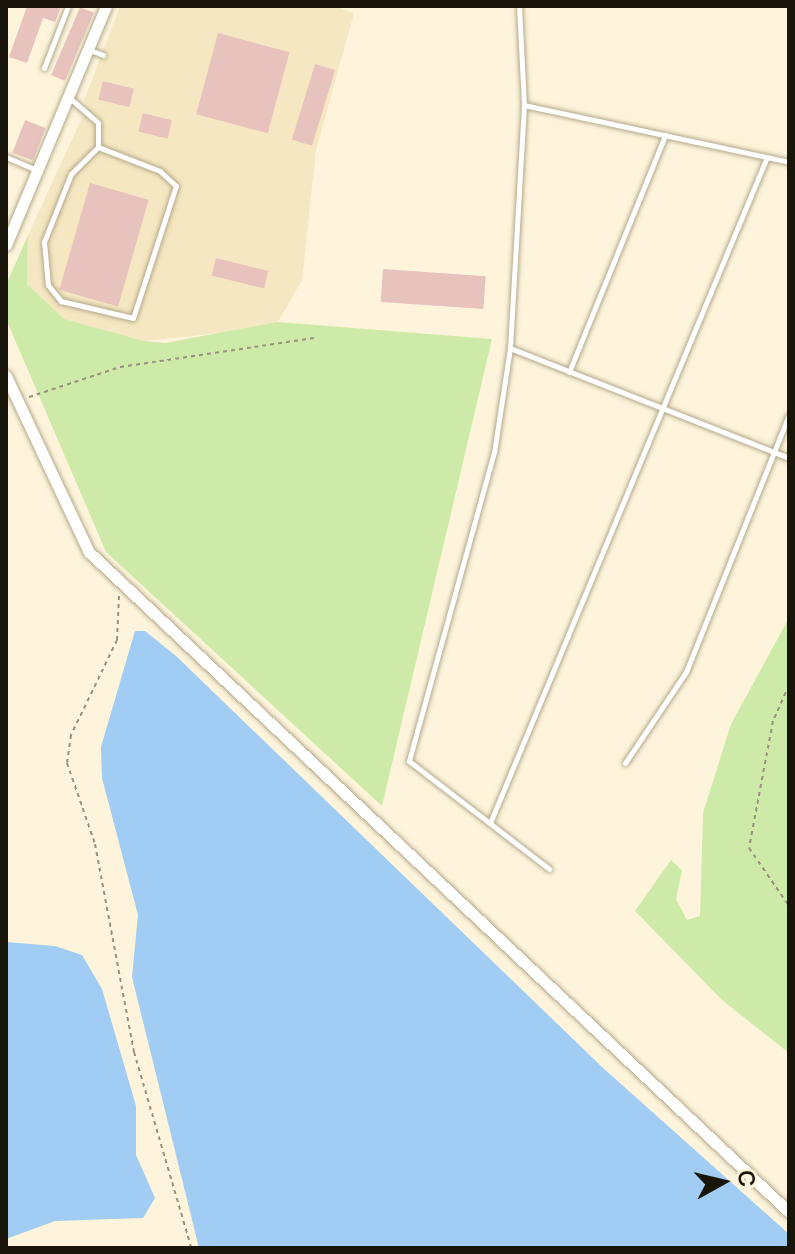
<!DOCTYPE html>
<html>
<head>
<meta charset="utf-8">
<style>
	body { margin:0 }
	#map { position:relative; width:795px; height:1254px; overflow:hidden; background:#fdf4db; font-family:Manrope,sans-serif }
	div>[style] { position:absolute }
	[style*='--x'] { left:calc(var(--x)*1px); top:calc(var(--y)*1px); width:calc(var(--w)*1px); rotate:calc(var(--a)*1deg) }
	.built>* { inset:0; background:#f5e7c1 }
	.green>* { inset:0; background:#ceeaa8 }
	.water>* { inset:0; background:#a1ccf4 }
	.building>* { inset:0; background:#e8c3be; transform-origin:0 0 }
	.path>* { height:2px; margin-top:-1px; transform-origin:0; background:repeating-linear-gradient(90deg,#98917f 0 4px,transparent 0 8px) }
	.roads { filter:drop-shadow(0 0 2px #b4a98c) drop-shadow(0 0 2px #b4a98c) }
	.service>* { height:5px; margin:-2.5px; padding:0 2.5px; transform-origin:2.5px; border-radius:2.5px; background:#fff }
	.minor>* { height:11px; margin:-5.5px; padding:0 5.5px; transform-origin:5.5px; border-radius:5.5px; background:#fff }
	span { translate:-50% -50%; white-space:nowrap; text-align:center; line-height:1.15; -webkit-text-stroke:6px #fdf4db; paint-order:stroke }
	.frame { position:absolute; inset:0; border:8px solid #19150a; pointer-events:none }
	.north { position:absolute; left:683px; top:1142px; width:80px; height:80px; -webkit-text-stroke:6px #fdf4db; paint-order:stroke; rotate:82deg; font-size:22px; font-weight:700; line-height:32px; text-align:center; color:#19150a }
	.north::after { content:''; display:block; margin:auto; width:28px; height:36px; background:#19150a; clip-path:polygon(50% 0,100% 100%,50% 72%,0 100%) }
</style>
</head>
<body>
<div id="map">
	<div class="built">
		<div style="clip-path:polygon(120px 6px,334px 6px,354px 13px,316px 150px,302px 280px,278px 322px,267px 328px,144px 341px,64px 320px,27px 284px,28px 235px,88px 105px,84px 101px)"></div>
	</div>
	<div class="green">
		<div style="clip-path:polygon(28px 235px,27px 284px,64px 319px,144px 341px,165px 343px,278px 322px,492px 339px,382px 806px,106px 552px,6px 319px,6px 285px)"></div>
		<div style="clip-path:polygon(789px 618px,789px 1053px,722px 1000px,635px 911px,671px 860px,682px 870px,676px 899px,687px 920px,700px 916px,703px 813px,731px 724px)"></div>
	</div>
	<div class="water">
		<div style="clip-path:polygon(135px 631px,145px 631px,176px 656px,602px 1067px,789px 1234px,789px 1248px,199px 1248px,132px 977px,138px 915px,102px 778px,101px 747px)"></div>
		<div style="clip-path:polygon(6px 942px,55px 946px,82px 955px,102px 989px,136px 1106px,136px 1155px,155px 1198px,143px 1218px,55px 1221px,6px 1239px)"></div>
	</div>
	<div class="building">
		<div style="clip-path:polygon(27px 6px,61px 6px,55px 22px,43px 18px,27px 63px,9px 57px)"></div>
		<div style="left:80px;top:7px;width:15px;height:74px;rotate:23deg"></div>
		<div style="left:218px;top:33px;width:74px;height:84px;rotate:15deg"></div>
		<div style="left:315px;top:64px;width:21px;height:79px;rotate:17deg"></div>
		<div style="left:103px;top:81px;width:32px;height:19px;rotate:14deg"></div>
		<div style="left:143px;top:113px;width:30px;height:19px;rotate:14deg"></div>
		<div style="left:25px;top:120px;width:22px;height:35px;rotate:21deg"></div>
		<div style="left:90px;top:183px;width:61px;height:111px;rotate:16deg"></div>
		<div style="left:216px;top:258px;width:54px;height:18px;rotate:14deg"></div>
		<div style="left:383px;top:269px;width:103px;height:33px;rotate:4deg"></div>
	</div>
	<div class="path">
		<div style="--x:29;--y:397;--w:96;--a:-18.2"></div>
		<div style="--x:120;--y:367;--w:196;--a:-8.5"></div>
		<div style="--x:119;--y:596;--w:44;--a:92.6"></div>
		<div style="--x:117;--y:640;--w:106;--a:115.8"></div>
		<div style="--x:71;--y:735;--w:28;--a:98"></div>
		<div style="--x:67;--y:763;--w:86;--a:70.9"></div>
		<div style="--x:95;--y:844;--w:212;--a:79.4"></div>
		<div style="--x:134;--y:1052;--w:203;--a:73.7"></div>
		<div style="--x:789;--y:685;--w:39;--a:114"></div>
		<div style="--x:773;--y:721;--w:129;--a:100.7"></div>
		<div style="--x:749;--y:848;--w:70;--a:55.4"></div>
	</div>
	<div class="roads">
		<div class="service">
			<div style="--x:519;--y:6;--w:99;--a:87.1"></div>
			<div style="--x:524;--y:105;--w:243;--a:93.3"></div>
			<div style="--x:510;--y:348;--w:105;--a:98.7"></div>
			<div style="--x:494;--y:452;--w:320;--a:105.4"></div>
			<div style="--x:409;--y:761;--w:177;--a:37.6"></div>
			<div style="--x:90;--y:50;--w:14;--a:21"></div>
			<div style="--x:44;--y:68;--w:66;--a:-68.8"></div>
			<div style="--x:72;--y:100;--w:35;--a:41"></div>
			<div style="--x:98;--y:123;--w:24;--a:90"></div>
			<div style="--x:98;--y:147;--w:38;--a:135"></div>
			<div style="--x:71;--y:174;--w:73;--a:111.7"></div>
			<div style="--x:44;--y:242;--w:43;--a:84.7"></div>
			<div style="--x:48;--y:285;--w:21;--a:51"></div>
			<div style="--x:61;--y:301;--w:74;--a:13.3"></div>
			<div style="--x:133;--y:318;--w:139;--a:-72"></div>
			<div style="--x:176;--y:186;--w:22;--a:-137"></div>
			<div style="--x:160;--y:171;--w:66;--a:-158.8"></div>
			<div style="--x:524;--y:105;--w:271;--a:12.1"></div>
			<div style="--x:6;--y:157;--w:33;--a:23"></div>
			<div style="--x:510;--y:348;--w:300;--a:21.5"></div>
			<div style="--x:569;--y:372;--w:256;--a:-67.9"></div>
			<div style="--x:625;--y:763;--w:110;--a:-56.2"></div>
			<div style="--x:686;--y:672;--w:277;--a:-68.2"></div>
			<div style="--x:490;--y:823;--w:721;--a:-67.42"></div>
		</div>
		<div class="minor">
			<div style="--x:6;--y:245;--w:259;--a:-67.3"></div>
			<div style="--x:6;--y:376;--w:195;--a:64.8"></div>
			<div style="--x:89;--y:552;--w:962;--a:43.32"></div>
		</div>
	</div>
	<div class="frame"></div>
	<div class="north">С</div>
</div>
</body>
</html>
